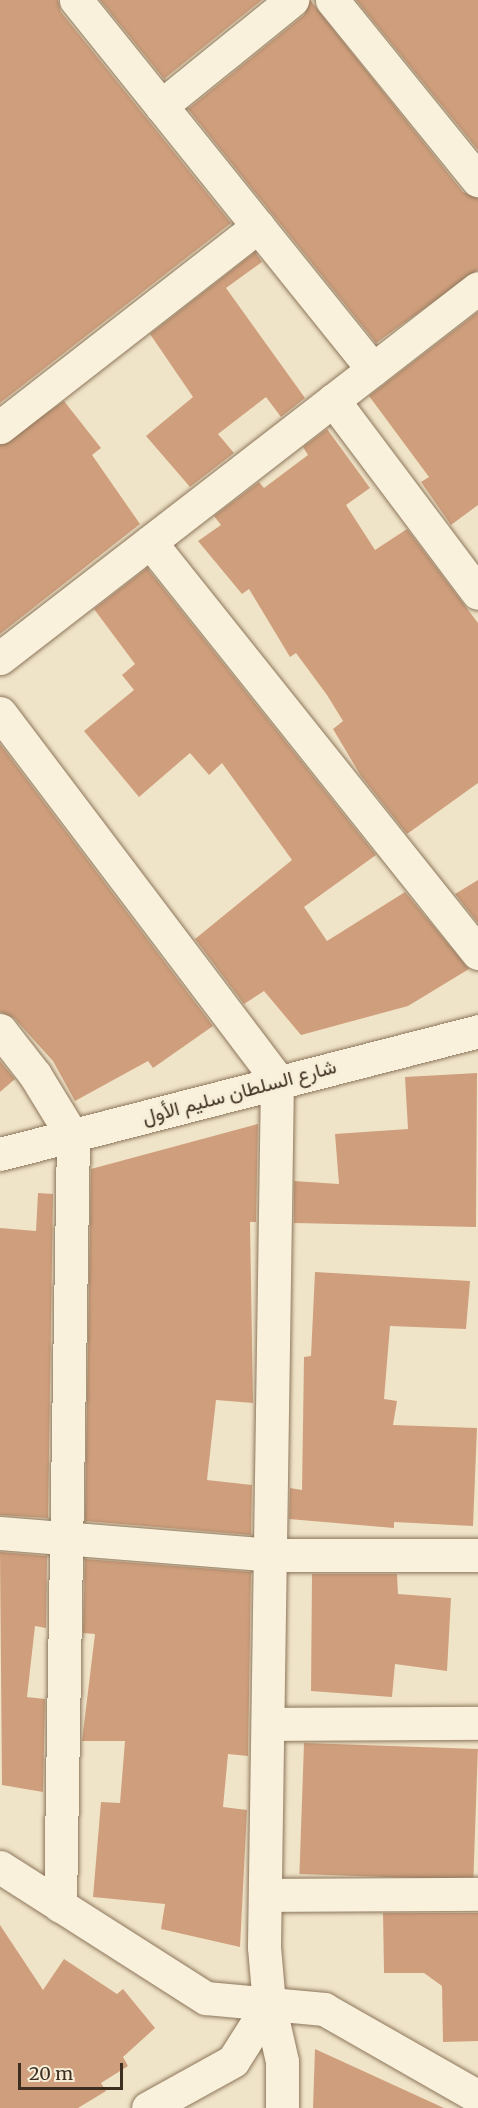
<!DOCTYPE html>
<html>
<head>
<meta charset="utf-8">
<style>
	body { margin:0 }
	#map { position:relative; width:478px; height:2108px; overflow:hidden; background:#f0e4c8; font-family:Merriweather,Vazirmatn,serif }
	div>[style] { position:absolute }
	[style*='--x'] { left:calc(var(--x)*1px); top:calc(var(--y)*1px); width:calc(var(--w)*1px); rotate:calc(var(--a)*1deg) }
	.building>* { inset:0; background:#cf9f7d; transform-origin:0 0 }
	.roads { filter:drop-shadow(0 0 2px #8d765c) drop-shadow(0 0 2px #8d765c) }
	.minor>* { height:33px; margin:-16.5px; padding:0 16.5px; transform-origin:16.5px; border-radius:16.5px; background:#faf1dc }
	.tertiary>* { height:33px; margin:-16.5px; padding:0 16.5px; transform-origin:16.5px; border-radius:16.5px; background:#faf1dc }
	span { translate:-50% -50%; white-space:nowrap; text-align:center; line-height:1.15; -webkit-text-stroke:6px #f7eed8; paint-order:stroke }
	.street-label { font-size:20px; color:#3d2e20 }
	.scale { position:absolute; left:18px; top:2063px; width:105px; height:27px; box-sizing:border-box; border:3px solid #3d2e20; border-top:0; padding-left:8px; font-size:18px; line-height:21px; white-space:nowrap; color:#3d2e20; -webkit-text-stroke:4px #f7eed8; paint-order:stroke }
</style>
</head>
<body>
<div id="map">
	<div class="building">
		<div style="clip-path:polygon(0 0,58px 0,61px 12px,231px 223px,0 403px)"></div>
		<div style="clip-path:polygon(100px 0,262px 0,164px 79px)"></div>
		<div style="clip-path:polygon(310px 0,463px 192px,478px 198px,478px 270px,376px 343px,188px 109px,304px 15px)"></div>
		<div style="clip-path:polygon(356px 0,478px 0,478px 150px)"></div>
		<div style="clip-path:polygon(255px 252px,262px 262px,226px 288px,305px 398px,281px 417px,266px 397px,218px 434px,234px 453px,190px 487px,146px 436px,193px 397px,150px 334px)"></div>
		<div style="clip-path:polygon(478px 312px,478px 505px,451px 525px,421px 482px,429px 477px,369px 396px)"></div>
		<div style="clip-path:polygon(64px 401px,101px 448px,92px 455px,140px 524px,0 634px,0 445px)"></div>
		<div style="clip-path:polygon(327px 429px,370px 488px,346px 505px,375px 550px,407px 529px,478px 623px,478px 783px,407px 834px,361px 776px,333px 729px,343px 721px,327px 695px,296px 653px,290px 657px,249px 589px,242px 594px,198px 541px,221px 525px,214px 516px,259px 482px,264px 488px,308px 455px,303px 447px)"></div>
		<div style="clip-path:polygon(147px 568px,376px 855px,304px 907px,327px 941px,405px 892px,469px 969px,408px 1006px,301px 1035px,264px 991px,244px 1004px,195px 939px,292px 860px,222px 763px,209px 775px,190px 753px,139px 797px,84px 731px,134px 690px,122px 675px,135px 664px,94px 609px)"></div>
		<div style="clip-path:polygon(0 744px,213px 1026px,153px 1068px,148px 1061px,75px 1101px,53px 1061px,14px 1018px,0 1012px)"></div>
		<div style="clip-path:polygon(478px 880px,478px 923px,455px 894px)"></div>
		<div style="clip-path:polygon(0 1061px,15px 1079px,0 1092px)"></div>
		<div style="clip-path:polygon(477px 1073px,476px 1227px,294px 1223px,294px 1181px,339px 1184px,335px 1134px,408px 1129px,405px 1077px)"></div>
		<div style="clip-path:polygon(258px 1124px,256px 1222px,250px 1222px,253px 1403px,216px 1400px,207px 1480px,252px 1485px,251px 1535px,85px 1521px,91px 1169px)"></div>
		<div style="clip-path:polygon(38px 1193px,53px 1194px,48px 1518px,0 1515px,0 1228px,36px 1231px)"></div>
		<div style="clip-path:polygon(315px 1272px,470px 1281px,466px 1329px,390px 1326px,384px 1399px,397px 1401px,393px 1425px,477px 1428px,473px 1526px,394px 1522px,394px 1528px,289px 1519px,290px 1488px,302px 1490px,304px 1357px,311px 1356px)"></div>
		<div style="clip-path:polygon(0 1552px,47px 1556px,46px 1628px,35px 1626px,27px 1697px,45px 1699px,43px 1792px,2px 1785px)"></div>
		<div style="clip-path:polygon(85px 1559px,251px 1572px,248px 1756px,228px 1754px,223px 1807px,247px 1810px,240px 1947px,161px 1929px,165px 1904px,93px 1897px,101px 1802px,120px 1803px,125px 1741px,82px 1741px,95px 1634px,83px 1633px)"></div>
		<div style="clip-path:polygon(312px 1574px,397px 1574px,398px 1594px,451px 1598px,447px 1671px,395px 1664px,392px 1697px,311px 1691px)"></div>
		<div style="left:304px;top:1743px;width:174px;height:131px;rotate:2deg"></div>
		<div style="clip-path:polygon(383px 1913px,478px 1913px,478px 2041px,443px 2042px,442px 1986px,424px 1973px,384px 1973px)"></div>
		<div style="clip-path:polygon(0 1925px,43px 1990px,64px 1959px,117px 1994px,123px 1989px,155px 2028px,123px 2057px,128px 2066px,101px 2083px,106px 2091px,78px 2108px,0 2108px)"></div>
		<div style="clip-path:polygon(315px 2049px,444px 2108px,313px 2108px)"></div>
	</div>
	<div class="roads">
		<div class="minor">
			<div style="--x:76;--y:0;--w:474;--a:51.2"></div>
			<div style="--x:332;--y:0;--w:232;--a:51"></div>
			<div style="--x:161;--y:106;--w:169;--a:-39"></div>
			<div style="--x:333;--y:400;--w:241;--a:53.1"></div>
			<div style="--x:0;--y:427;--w:327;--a:-37.9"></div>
			<div style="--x:150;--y:542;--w:526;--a:51.41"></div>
			<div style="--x:0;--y:658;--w:604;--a:-37.74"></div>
			<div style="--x:0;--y:713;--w:459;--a:52.9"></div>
			<div style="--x:277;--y:1079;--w:868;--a:90.86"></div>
			<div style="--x:264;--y:1947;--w:57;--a:85"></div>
			<div style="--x:269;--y:2004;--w:67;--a:122.3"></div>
			<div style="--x:233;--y:2061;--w:97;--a:151.1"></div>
			<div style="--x:0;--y:1030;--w:57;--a:52.1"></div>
			<div style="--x:35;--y:1075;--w:73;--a:58.5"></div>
			<div style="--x:73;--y:1137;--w:769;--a:90.97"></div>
			<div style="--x:0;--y:1533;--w:273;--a:4.6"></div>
			<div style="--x:272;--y:1555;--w:206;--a:0"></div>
			<div style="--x:269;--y:1724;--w:209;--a:-0.3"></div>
			<div style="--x:0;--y:1867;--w:244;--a:32.5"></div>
			<div style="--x:206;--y:1998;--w:119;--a:5.3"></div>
			<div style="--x:324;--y:2009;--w:177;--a:29.7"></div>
			<div style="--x:265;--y:1895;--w:213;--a:-0.3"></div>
			<div style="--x:269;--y:2004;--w:58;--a:77.2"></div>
			<div style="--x:282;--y:2061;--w:47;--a:90"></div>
		</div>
		<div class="tertiary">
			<div style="--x:0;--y:1154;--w:494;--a:-14.4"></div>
		</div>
	</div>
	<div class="street-label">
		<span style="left:239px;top:1091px;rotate:-15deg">شارع السلطان سليم الأول</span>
	</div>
	<div class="scale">20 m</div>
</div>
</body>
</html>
